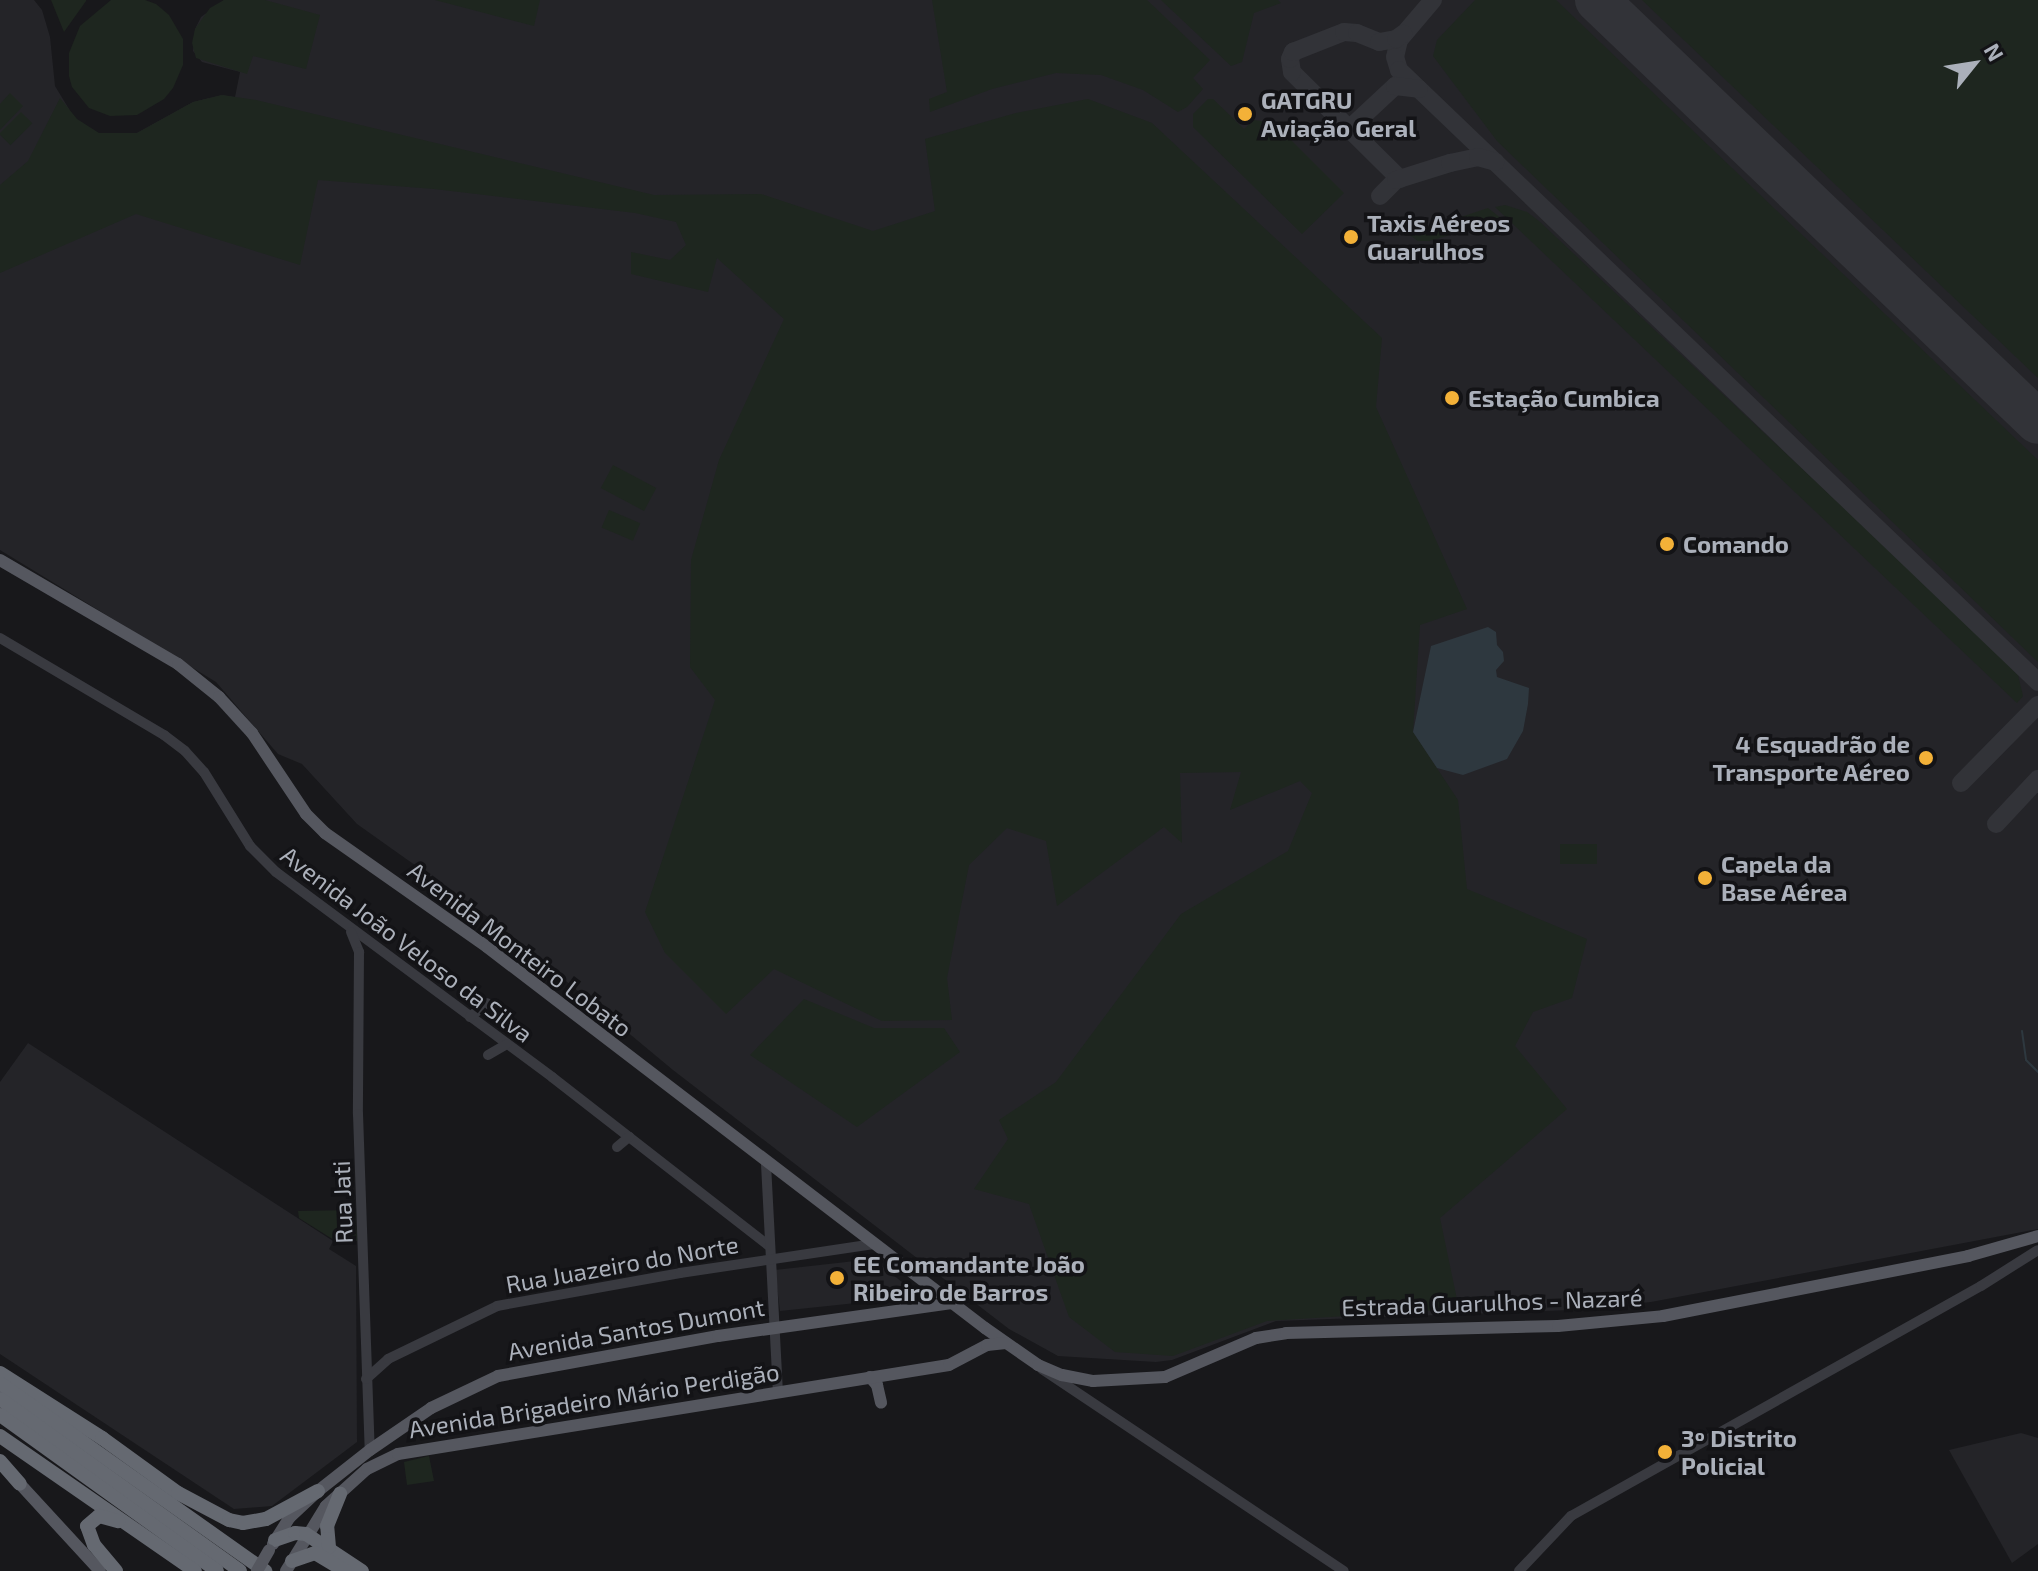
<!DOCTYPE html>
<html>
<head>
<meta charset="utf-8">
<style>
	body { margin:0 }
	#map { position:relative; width:2038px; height:1571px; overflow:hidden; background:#18181b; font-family:"Exo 2",sans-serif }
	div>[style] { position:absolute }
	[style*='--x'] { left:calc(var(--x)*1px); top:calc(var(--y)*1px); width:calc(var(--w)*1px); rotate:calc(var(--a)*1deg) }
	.built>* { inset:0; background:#242428 }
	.green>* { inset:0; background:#1e261f; transform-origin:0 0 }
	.water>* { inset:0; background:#2e383f }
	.stream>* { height:2px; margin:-1px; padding:0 1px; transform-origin:1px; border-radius:1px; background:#2e383f }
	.taxiway>* { height:18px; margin:-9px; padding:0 9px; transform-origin:9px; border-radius:9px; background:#323338 }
	.runway>* { height:44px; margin:-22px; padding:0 22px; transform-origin:22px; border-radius:22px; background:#323338 }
	.minor>* { height:10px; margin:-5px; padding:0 5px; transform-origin:5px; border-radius:5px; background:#393a40 }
	.major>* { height:12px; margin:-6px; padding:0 6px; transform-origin:6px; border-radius:6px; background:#55575f }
	.highway>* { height:14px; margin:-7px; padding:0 7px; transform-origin:7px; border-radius:7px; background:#656971 }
	.major-bridge>* { height:12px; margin:-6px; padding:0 6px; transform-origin:6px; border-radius:6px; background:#55575f }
	.dots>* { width:22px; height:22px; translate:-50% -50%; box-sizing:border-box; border:4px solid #131316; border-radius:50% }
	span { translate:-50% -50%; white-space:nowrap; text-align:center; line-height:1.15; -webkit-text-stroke:7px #131316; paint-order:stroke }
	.poi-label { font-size:24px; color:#abb0ba; font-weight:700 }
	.left { translate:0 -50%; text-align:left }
	.right { translate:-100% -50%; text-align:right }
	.street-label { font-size:24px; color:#abb0ba }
	.north { position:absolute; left:1934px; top:24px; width:80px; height:80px; -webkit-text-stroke:6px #131316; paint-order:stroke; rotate:60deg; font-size:22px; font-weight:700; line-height:32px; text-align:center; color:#abb0ba }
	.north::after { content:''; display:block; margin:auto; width:28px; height:36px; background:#abb0ba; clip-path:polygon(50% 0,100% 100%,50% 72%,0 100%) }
</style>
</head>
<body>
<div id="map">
	<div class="built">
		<div style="clip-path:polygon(0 0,34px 0,42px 10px,50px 37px,55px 86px,97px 155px,193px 102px,222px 95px,235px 97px,240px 72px,202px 62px,193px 51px,195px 29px,201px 17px,224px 0,2038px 0,2038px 1229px,1651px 1302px,1570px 1310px,1276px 1321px,1172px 1360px,1156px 1362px,1058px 1356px,1009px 1329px,673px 1070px,495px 922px,357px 824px,302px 764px,278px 754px,216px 682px,0 550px)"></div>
		<div style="clip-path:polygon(28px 1043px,333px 1241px,329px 1249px,356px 1266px,357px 1442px,272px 1506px,234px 1509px,0 1354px,0 1082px)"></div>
		<div style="clip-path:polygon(873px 1259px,907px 1286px,904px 1298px,780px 1311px,775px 1270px)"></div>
		<div style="clip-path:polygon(2021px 1433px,2038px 1438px,2038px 1544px,2012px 1563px,1949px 1450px)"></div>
	</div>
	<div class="green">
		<div style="clip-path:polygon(51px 0,86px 0,86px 1px,64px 32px)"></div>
		<div style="clip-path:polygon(111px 0,145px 0,156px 4px,169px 15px,183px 39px,183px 65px,173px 88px,164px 99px,137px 115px,110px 116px,89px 108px,72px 87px,69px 76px,69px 53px,80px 26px)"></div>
		<div style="clip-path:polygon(224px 0,265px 0,320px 15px,306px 69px,253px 56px,247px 74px,196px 58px,192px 43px,195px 29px,210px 8px)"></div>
		<div style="clip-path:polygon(435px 0,540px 0,534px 26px)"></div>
		<div style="clip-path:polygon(932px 0,1147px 0,1210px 60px,1193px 78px,1203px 89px,1187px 107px,1178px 112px,1143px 90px,1101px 75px,1056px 73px,992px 89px,930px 112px,929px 99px,947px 92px)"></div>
		<div style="clip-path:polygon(1161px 0,1278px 0,1281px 3px,1254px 13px,1242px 62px,1231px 66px)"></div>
		<div style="clip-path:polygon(1475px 0,1556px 0,2038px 460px,2038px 662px,1497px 141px,1433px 56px,1437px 40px)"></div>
		<div style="clip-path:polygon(1642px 0,2038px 0,2038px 378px)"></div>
		<div style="clip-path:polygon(10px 93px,23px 106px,0 130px,0 104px)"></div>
		<div style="clip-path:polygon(222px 95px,256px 100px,654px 195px,761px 194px,873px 231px,935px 211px,925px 139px,1016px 113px,1088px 99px,1152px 123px,1382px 338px,1376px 407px,1467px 609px,1420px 625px,1413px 732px,1458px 800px,1467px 889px,1587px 939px,1572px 998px,1533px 1012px,1515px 1046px,1567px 1109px,1440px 1218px,1459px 1309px,1267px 1321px,1173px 1356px,1115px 1352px,1069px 1317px,1029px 1204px,974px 1189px,1008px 1139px,999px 1120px,1056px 1082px,1181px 914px,1288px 851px,1312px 793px,1300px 781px,1230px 810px,1241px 772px,1180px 773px,1182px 843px,1164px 827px,1057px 906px,1046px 841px,1007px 828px,969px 865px,947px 978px,952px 1020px,882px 1021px,774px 969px,726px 1014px,665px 953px,645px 912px,715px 700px,690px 667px,691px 560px,719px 460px,784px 319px,717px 258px,708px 292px,631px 274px,631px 252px,670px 260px,686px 245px,676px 222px,635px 213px,434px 189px,318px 180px,300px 265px,136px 214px,0 273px,0 185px,28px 161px,60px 98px,77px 119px,99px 133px,137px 133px,193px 102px)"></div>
		<div style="clip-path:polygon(1208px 99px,1213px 99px,1244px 129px,1254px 120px,1274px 123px,1344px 193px,1302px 234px,1193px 127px,1193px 114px)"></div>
		<div style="left:21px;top:112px;width:16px;height:31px;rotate:45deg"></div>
		<div style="clip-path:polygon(1505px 205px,1527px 212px,1539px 221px,1967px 624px,2018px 675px,2023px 696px,2017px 703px,1495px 207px)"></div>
		<div style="clip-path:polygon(1488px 208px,1507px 223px,1485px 225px,1429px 241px,1418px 241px,1398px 227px,1406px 220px,1431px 227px)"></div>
		<div style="left:613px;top:465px;width:49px;height:26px;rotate:28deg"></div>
		<div style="left:609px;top:510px;width:34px;height:19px;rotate:23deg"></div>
		<div style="left:1560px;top:844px;width:37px;height:20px"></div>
		<div style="clip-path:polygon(804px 999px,874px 1028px,944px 1028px,960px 1052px,857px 1127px,750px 1055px)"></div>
		<div style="clip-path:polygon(355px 1210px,357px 1241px,334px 1240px,299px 1218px,298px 1211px)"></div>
		<div style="clip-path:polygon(429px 1456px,434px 1481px,407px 1485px,404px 1462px)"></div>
	</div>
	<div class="water">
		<div style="clip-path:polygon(1488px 627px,1496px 632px,1497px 645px,1503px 652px,1504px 661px,1496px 670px,1497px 677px,1529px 688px,1528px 704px,1523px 731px,1507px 759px,1463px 775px,1437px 768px,1413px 732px,1431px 646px)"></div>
	</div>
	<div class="stream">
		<div style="--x:2022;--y:1031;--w:29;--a:82"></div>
		<div style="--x:2026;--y:1060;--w:17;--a:45"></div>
	</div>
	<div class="taxiway">
		<div style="--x:1433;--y:0;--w:52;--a:130.4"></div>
		<div style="--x:1399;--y:40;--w:17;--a:103"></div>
		<div style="--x:1395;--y:57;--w:14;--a:73"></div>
		<div style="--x:1399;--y:70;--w:885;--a:43.76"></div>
		<div style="--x:1350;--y:128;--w:62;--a:-43"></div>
		<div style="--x:1395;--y:86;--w:24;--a:7"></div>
		<div style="--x:1400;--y:179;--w:152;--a:-135.3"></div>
		<div style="--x:1292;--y:72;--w:13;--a:-99"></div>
		<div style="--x:1290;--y:59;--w:8;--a:-67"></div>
		<div style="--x:1293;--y:52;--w:55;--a:-21.4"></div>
		<div style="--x:1344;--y:32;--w:13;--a:4"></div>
		<div style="--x:1357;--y:33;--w:24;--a:22"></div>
		<div style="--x:1379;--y:42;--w:17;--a:-10"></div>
		<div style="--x:1396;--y:39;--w:9;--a:-36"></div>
		<div style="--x:1380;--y:196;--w:23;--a:-45"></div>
		<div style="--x:1396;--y:180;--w:57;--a:-17.5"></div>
		<div style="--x:1450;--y:163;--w:29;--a:-12"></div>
		<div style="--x:1478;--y:157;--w:18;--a:16"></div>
		<div style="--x:1961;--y:783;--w:110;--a:-45.4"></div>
		<div style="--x:1996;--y:824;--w:62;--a:-47"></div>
	</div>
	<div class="runway">
		<div style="--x:1597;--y:0;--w:610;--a:43.74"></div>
	</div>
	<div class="minor">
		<div style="--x:0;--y:638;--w:191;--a:30.6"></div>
		<div style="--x:164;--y:735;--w:26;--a:37"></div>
		<div style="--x:185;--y:751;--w:28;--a:48"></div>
		<div style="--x:204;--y:772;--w:87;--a:58.1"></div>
		<div style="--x:250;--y:846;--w:37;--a:45"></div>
		<div style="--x:276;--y:872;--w:344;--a:36.6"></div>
		<div style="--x:552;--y:1077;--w:274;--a:37.9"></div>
		<div style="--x:351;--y:932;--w:22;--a:68"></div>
		<div style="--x:359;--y:952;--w:162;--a:90.4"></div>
		<div style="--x:358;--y:1114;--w:336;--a:88"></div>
		<div style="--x:470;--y:1017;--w:22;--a:-39"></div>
		<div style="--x:488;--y:1055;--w:22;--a:-30"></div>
		<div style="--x:617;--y:1147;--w:16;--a:-40"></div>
		<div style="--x:766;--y:1164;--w:229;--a:87"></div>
		<div style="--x:1042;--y:1369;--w:363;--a:33.8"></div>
		<div style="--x:366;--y:1379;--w:30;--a:-42"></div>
		<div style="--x:388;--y:1359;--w:121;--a:-25.9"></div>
		<div style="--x:497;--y:1306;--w:186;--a:-10.2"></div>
		<div style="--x:680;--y:1273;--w:196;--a:-8.5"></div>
		<div style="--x:1519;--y:1571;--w:76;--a:-46.6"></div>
		<div style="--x:1571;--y:1516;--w:470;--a:-29.3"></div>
		<div style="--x:1981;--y:1286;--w:67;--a:-32.3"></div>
	</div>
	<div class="major">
		<div style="--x:0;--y:560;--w:206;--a:30.3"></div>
		<div style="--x:178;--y:664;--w:53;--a:38.8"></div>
		<div style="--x:219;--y:697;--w:49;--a:47.5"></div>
		<div style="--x:252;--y:733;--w:97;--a:56.3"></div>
		<div style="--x:306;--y:814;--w:27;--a:45"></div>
		<div style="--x:325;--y:833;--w:198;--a:35.1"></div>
		<div style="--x:487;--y:947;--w:627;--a:37.42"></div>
		<div style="--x:985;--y:1328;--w:65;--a:34.9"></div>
		<div style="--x:1038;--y:1365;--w:26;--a:23"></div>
		<div style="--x:1062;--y:1375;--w:32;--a:11"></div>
		<div style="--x:1093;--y:1381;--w:72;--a:-3.2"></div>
		<div style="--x:1165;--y:1377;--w:99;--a:-23.2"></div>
		<div style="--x:1256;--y:1338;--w:30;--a:-9"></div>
		<div style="--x:1286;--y:1333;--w:272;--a:-1.5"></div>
		<div style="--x:1558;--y:1326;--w:105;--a:-5.4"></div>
		<div style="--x:1663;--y:1316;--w:311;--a:-11.1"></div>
		<div style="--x:1968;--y:1256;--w:73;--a:-15.9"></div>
		<div style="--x:870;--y:1377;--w:11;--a:49"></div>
		<div style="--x:877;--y:1385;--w:18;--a:77"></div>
		<div style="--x:20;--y:1484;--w:118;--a:47.4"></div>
		<div style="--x:273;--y:1544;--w:32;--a:-58"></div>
		<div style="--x:290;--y:1517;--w:38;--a:-43"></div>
		<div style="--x:318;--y:1491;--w:66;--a:-38.3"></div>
		<div style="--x:370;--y:1450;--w:74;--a:-34.5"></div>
		<div style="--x:431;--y:1408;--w:74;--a:-25.5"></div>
		<div style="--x:498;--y:1376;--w:224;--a:-10.3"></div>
		<div style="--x:718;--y:1336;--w:236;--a:-8"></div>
		<div style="--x:286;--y:1571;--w:76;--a:-58.4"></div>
		<div style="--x:326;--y:1506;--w:55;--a:-42.1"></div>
		<div style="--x:367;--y:1469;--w:34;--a:-26"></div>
		<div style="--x:398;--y:1454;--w:558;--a:-9.18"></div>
		<div style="--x:949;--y:1365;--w:43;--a:-27.8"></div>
		<div style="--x:987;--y:1345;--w:19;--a:-6"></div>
	</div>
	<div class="highway">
		<div style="--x:0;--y:1373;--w:121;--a:32.5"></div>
		<div style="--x:102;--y:1438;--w:94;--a:35.9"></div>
		<div style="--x:178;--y:1493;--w:58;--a:27.9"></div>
		<div style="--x:229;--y:1520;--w:14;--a:12"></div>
		<div style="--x:243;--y:1523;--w:23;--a:-10"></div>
		<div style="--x:266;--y:1519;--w:59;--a:-28.3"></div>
		<div style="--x:1;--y:1384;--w:324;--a:35.3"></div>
		<div style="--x:0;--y:1399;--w:295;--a:35.6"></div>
		<div style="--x:0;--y:1415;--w:267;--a:35.7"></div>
		<div style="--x:0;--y:1436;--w:237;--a:34.7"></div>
		<div style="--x:0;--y:1461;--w:30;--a:49"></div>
		<div style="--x:275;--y:1540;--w:21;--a:-19"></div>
		<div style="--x:295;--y:1533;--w:11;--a:5"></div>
		<div style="--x:306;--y:1534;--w:67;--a:33.5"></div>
		<div style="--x:329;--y:1547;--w:21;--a:-95"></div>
		<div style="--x:327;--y:1526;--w:35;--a:-68"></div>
		<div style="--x:292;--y:1561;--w:24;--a:-19"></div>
		<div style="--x:315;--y:1553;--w:35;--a:31"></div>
		<div style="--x:116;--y:1571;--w:34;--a:-130"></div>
		<div style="--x:94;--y:1545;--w:20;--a:-110"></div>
		<div style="--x:87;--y:1526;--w:16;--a:-40"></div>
		<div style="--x:99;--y:1516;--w:20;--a:15"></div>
	</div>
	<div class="major-bridge">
		<div style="--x:257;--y:1571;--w:24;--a:-60"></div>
	</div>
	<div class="dots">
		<div style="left:1245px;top:114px;background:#f3b138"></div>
		<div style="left:1351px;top:237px;background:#f3b138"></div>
		<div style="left:1452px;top:398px;background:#f3b138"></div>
		<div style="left:1667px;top:544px;background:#f3b138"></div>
		<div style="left:1926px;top:758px;background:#f3b138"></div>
		<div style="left:1705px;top:878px;background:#f3b138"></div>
		<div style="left:837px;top:1278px;background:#f3b138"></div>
		<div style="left:1665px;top:1452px;background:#f3b138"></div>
	</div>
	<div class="poi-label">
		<span class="left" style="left:1261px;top:114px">GATGRU<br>Aviação Geral</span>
		<span class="left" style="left:1367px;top:237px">Taxis Aéreos<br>Guarulhos</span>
		<span class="left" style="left:1468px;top:398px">Estação Cumbica</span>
		<span class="left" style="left:1683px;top:544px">Comando</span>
		<span class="right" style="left:1910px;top:758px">4 Esquadrão de<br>Transporte Aéreo</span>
		<span class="left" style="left:1721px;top:878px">Capela da<br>Base Aérea</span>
		<span class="left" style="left:853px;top:1278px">EE Comandante João<br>Ribeiro de Barros</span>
		<span class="left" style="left:1681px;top:1452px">3º Distrito<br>Policial</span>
	</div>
	<div class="street-label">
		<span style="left:407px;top:944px;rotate:37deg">Avenida João Veloso da Silva</span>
		<span style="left:520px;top:949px;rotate:37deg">Avenida Monteiro Lobato</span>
		<span style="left:342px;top:1202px;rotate:-92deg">Rua Jati</span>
		<span style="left:622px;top:1264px;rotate:-10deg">Rua Juazeiro do Norte</span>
		<span style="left:1492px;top:1302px;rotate:-2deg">Estrada Guarulhos - Nazaré</span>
		<span style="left:636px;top:1329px;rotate:-10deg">Avenida Santos Dumont</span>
		<span style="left:594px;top:1400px;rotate:-9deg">Avenida Brigadeiro Mário Perdigão</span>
	</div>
	<div class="north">N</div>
</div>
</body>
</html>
